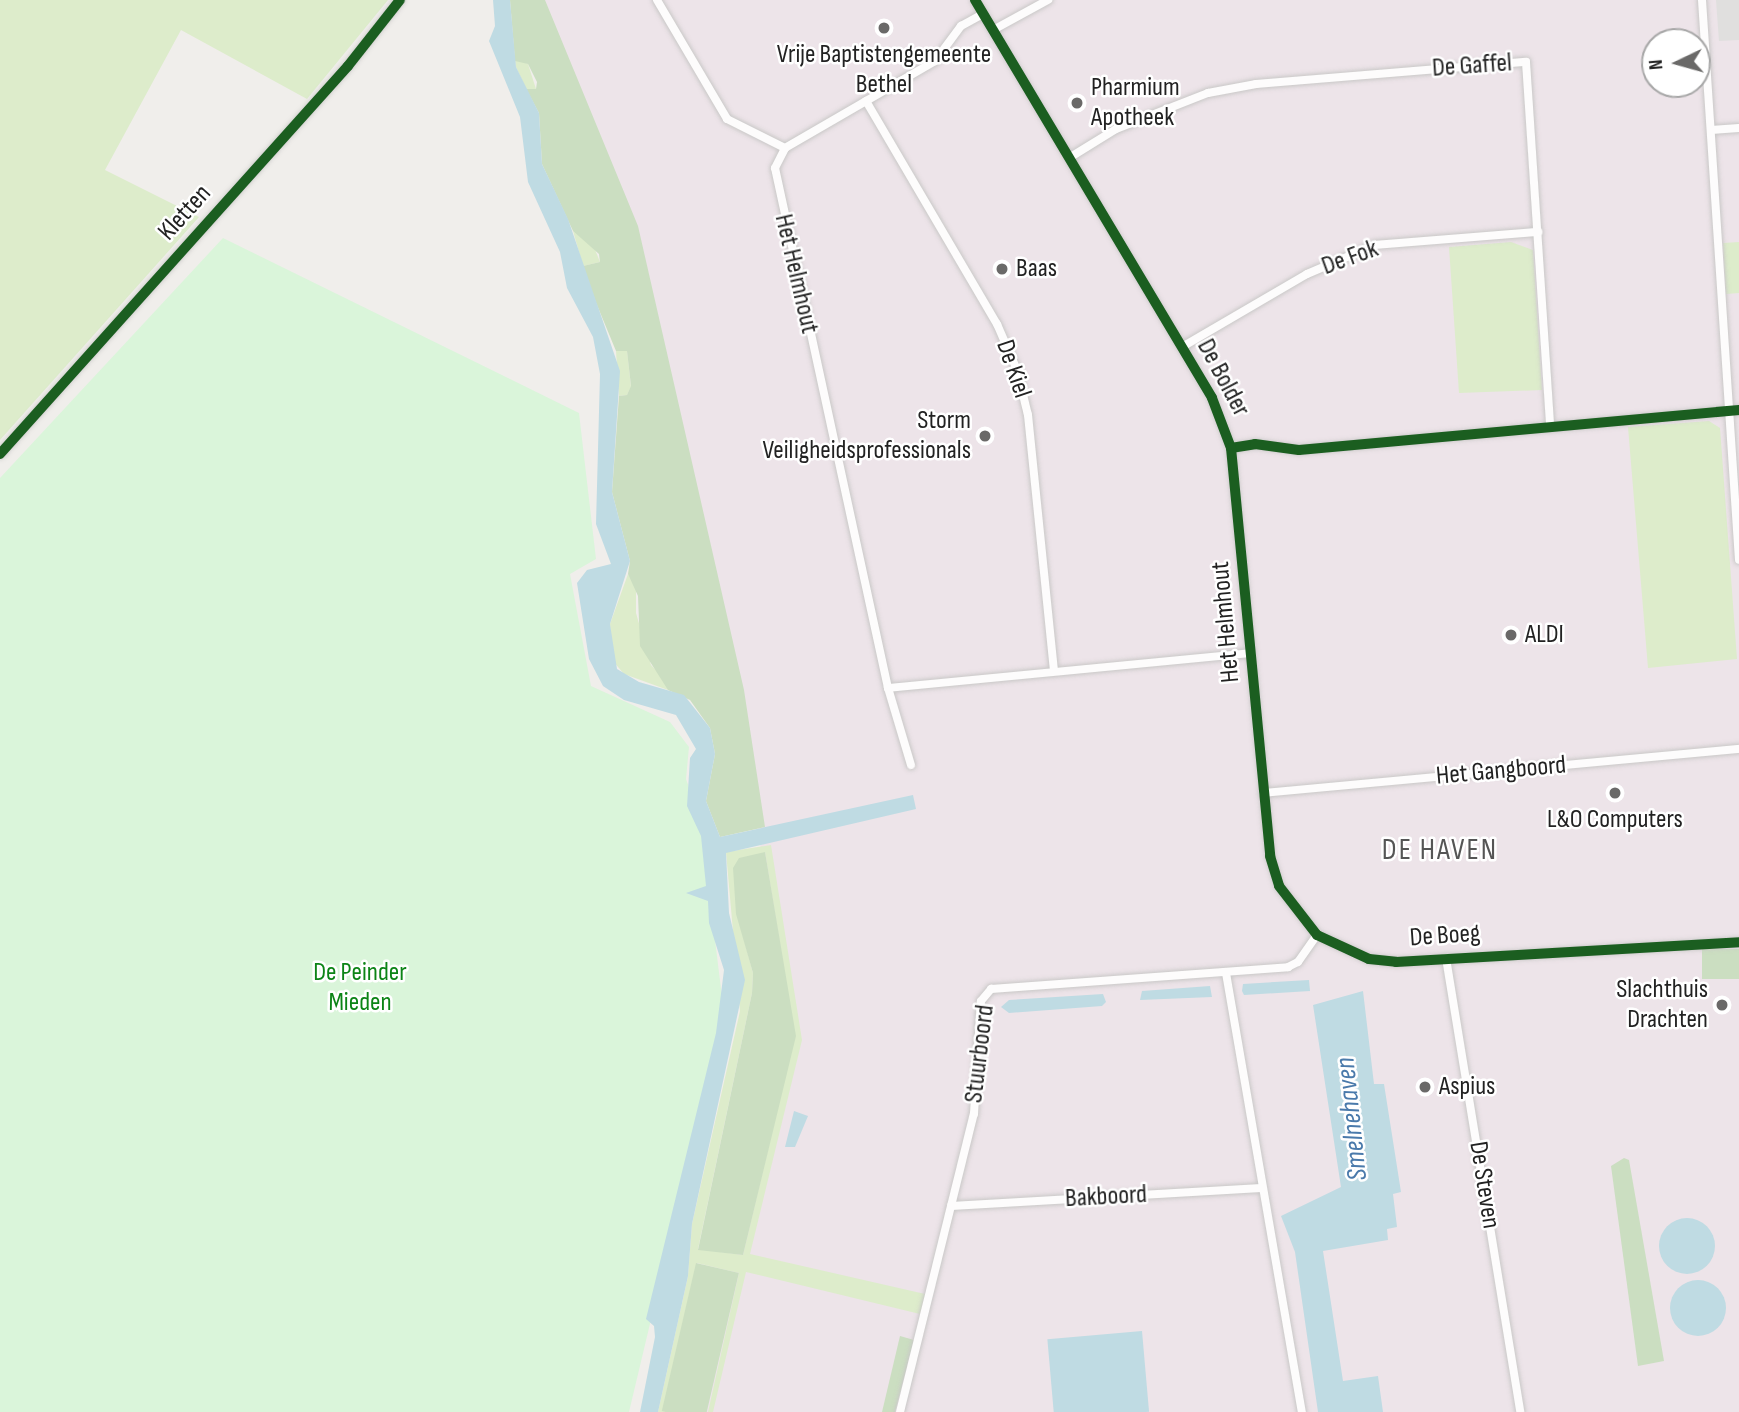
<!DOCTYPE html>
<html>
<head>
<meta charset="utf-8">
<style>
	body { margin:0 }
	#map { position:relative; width:1739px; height:1412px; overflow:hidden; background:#f0eeeb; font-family:"Sofia Sans Condensed",sans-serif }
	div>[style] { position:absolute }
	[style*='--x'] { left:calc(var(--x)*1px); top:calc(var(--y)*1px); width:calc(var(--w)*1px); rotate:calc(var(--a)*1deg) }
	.industrial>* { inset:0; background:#ede4e9 }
	.grass>* { inset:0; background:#ddeccb }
	.forest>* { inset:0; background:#cbdec1; transform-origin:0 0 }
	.park>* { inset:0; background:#daf5da }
	.parking>* { inset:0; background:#e0dfde }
	.water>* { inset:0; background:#bfdbe3; transform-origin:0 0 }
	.round { border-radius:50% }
	.roads { filter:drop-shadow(0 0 2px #c9c8c7) drop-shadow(0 0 2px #c9c8c7) }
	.minor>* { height:8px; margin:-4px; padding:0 4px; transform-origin:4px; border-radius:4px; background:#fdfcfc }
	.cycleway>* { height:10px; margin:-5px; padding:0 5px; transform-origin:5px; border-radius:5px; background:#1b5e20 }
	.dots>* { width:19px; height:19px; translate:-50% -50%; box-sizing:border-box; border:4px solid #fff; border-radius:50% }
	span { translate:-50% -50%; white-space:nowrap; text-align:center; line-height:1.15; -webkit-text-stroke:5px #fff; paint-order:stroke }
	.poi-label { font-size:26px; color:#222 }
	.left { translate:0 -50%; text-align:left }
	.right { translate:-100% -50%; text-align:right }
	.street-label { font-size:26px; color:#222 }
	.park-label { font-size:26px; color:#0c8416 }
	.water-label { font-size:28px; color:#4a7aab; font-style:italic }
	.quarter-label { font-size:30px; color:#555; letter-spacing:2px }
	.north { position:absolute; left:1641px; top:28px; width:70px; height:70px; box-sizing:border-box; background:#fff; border:2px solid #a7a7a7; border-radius:50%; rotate:265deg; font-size:19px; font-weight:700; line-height:28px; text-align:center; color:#222 }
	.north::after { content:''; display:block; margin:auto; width:24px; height:32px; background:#6a6968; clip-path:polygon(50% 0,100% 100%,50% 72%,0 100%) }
</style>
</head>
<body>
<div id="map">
	<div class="industrial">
		<div style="clip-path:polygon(evenodd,536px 0,1739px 0,1739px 1412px,699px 1412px,787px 1032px,744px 733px,536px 0,1655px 42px,1697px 42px,1697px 84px,1655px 84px,1655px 42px)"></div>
	</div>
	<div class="grass">
		<div style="clip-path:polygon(0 0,388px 0,307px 99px,181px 30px,105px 170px,199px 217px,0 440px)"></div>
		<div style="clip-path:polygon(520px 60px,528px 64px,536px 89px,526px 89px,516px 67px,515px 61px)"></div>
		<div style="clip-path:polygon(573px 231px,594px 247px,600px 262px,583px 266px)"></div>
		<div style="clip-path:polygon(1511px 242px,1533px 250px,1542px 390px,1459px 393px,1449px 247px)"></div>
		<div style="clip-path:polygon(1739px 242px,1739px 293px,1726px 294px,1723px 243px)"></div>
		<div style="clip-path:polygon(627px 350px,631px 387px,627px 395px,619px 396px,616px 351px)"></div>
		<div style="clip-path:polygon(1709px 421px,1720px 428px,1737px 659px,1648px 668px,1628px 427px)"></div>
		<div style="clip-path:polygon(628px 574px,636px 589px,636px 613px,651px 665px,666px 681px,668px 690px,624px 674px,613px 661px,610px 624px)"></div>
		<div style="clip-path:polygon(evenodd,771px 845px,802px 1040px,750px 1254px,925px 1294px,920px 1314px,746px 1272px,713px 1412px,708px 1412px,739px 1273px,697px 1263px,666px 1412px,658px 1412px,688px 1276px,692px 1224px,740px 1011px,726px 852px,771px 845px,765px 852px,795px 1036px,743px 1255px,698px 1249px,752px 993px,753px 973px,739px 921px,765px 852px)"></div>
	</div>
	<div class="forest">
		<div style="clip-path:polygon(510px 0,545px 0,638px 226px,744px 690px,765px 827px,720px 837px,706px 801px,715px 754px,710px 728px,690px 700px,668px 690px,640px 646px,638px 596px,628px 574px,630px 561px,612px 492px,619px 396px,627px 395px,631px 386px,627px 351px,616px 351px,585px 276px,583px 266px,600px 262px,599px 254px,573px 231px,542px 164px,539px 113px,526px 89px,536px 89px,537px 82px,528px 64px,515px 61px)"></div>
		<div style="clip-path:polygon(765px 852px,796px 1036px,743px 1255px,698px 1250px,752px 993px,753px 973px,736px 914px,733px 868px,739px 858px)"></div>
		<div style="left:1739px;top:949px;width:30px;height:37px;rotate:90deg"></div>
		<div style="clip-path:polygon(1624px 1158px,1629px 1160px,1664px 1361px,1638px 1366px,1611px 1166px)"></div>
		<div style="left:696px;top:1263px;width:44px;height:152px;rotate:13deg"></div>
		<div style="clip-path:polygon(900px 1336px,914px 1340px,895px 1412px,882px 1412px)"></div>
	</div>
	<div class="park">
		<div style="clip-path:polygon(223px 238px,579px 413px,596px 559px,570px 574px,591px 686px,670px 722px,689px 747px,686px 779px,700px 818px,724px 1013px,629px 1412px,0 1412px,0 478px)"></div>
	</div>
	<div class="parking">
		<div style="clip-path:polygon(1716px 0,1739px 0,1739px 40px,1719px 41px)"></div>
	</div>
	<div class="water">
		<div style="clip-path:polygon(493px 0,510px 0,516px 67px,539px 113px,542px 164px,568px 219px,620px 371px,612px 492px,630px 561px,610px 624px,617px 669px,639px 682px,684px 695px,710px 728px,715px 754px,706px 801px,720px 837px,913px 795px,916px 809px,726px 853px,729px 913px,745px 980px,692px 1224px,688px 1276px,658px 1412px,640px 1412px,655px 1337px,654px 1326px,646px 1319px,716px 1033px,724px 970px,709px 923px,708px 901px,686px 893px,706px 886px,701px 836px,687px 806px,690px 758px,696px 749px,676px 715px,624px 700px,603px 686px,589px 659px,577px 583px,587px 570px,611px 564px,596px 524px,600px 374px,593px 337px,567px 288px,560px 252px,528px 182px,520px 117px,489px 41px,495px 26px)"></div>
		<div style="clip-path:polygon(1309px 980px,1310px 991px,1244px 995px,1242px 991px,1243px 984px)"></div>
		<div style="clip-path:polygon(1210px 986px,1212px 997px,1140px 1000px,1142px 991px)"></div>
		<div style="clip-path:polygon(1363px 991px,1374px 1084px,1384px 1084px,1401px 1192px,1393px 1194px,1397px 1227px,1387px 1229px,1388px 1240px,1323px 1251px,1343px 1381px,1378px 1376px,1383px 1412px,1318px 1412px,1295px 1252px,1281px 1216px,1341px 1187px,1313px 1005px)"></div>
		<div style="clip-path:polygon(1103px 994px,1106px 1002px,1102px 1006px,1009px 1013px,1001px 1007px,1009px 1000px)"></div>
		<div style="clip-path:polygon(794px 1111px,808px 1116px,795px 1147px,785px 1147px)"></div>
		<div class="round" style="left:1659px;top:1218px;width:56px;height:56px"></div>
		<div class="round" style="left:1670px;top:1280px;width:56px;height:56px"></div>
		<div style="left:1142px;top:1331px;width:81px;height:95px;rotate:85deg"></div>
	</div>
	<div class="roads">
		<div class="minor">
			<div style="--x:657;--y:0;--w:138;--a:59.5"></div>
			<div style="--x:727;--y:119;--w:65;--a:26.6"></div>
			<div style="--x:975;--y:0;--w:463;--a:59.2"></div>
			<div style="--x:1212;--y:398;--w:53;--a:69.2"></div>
			<div style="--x:1231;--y:448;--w:24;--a:-9"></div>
			<div style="--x:1255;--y:444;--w:44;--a:7.8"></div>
			<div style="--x:1299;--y:450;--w:442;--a:-5.2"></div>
			<div style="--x:1702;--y:0;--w:561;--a:86.22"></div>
			<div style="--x:993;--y:30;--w:63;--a:-28.6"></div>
			<div style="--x:866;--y:101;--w:259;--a:59.6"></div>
			<div style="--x:997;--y:324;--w:50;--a:66.5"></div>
			<div style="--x:1017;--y:370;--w:46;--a:76.3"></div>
			<div style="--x:1028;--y:415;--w:257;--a:84.2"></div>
			<div style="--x:1711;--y:130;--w:28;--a:-4"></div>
			<div style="--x:1069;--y:158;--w:55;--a:-31.7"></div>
			<div style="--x:1116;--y:129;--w:99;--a:-21.4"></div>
			<div style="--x:1208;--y:93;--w:49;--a:-10.6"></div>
			<div style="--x:1256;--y:84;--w:271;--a:-4.7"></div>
			<div style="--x:1526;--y:62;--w:366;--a:86.2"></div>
			<div style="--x:1182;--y:347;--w:145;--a:-30.3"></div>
			<div style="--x:1307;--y:274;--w:74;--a:-23.1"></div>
			<div style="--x:1375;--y:245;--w:164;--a:-4.6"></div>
			<div style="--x:1231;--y:448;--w:410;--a:84.5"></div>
			<div style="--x:1270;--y:856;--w:31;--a:73"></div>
			<div style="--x:1279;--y:886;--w:62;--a:52.2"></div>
			<div style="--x:1317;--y:935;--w:57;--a:24.8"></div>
			<div style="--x:1369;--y:959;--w:27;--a:6"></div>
			<div style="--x:1396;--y:962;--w:344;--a:-3.3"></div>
			<div style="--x:0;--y:454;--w:521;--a:-48.11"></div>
			<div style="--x:348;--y:66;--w:84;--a:-51.8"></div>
			<div style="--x:888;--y:688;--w:365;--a:-5.5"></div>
			<div style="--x:911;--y:765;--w:80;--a:-106.6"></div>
			<div style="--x:888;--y:688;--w:532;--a:-102.26"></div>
			<div style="--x:775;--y:168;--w:22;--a:-63"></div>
			<div style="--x:785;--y:148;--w:173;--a:-30.1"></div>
			<div style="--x:935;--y:61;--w:44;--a:-53.4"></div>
			<div style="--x:961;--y:26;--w:25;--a:-29"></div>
			<div style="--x:1263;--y:793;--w:478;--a:-5.3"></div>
			<div style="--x:1446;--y:958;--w:460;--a:80.7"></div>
			<div style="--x:1226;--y:973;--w:446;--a:80.2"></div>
			<div style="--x:951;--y:1206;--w:311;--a:-3.3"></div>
			<div style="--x:900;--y:1412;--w:307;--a:-76.1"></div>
			<div style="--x:974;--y:1114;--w:113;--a:-86.5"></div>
			<div style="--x:981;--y:1001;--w:16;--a:-50"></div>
			<div style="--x:991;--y:989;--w:298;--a:-4.2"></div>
			<div style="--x:1288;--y:967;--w:11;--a:-27"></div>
			<div style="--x:1298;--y:962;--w:33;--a:-55"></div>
		</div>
	</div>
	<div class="cycleway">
		<div style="--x:975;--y:0;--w:463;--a:59.2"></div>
		<div style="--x:1212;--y:398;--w:53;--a:69.2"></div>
		<div style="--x:1231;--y:448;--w:24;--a:-9"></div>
		<div style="--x:1255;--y:444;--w:44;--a:7.8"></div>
		<div style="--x:1299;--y:450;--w:442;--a:-5.2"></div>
		<div style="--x:1231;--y:448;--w:410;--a:84.5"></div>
		<div style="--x:1270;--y:856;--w:31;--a:73"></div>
		<div style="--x:1279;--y:886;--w:62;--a:52.2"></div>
		<div style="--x:1317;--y:935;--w:57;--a:24.8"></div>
		<div style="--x:1369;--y:959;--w:27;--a:6"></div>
		<div style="--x:1396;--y:962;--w:344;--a:-3.3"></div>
		<div style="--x:0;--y:454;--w:521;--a:-48.11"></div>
		<div style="--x:348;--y:66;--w:84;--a:-51.8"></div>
	</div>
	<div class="dots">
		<div style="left:884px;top:28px;background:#6a6968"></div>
		<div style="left:1077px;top:103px;background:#6a6968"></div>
		<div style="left:1002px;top:269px;background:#6a6968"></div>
		<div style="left:985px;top:436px;background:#6a6968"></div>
		<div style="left:1511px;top:635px;background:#6a6968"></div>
		<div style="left:1615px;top:793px;background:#6a6968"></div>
		<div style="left:1722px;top:1005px;background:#6a6968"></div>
		<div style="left:1425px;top:1087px;background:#6a6968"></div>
	</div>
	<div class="poi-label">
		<span style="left:884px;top:70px">Vrije Baptistengemeente<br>Bethel</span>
		<span class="left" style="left:1091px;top:103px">Pharmium<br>Apotheek</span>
		<span class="left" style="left:1016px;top:269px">Baas</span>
		<span class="right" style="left:971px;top:436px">Storm<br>Veiligheidsprofessionals</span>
		<span class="left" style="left:1525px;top:635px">ALDI</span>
		<span style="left:1615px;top:820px">L&amp;O Computers</span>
		<span class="right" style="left:1708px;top:1005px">Slachthuis<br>Drachten</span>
		<span class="left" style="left:1439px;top:1087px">Aspius</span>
	</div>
	<div class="street-label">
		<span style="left:1472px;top:66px;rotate:-4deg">De Gaffel</span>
		<span style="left:185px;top:213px;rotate:-48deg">Kletten</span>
		<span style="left:1350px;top:258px;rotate:-20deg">De Fok</span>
		<span style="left:796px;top:274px;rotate:77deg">Het Helmhout</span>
		<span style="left:1013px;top:369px;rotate:71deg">De Kiel</span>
		<span style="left:1223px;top:378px;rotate:62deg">De Bolder</span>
		<span style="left:1226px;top:622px;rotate:-95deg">Het Helmhout</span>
		<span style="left:1501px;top:771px;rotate:-5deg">Het Gangboord</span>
		<span style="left:1445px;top:936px;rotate:-4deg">De Boeg</span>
		<span style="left:980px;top:1054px;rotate:-83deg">Stuurboord</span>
		<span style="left:1484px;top:1185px;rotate:81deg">De Steven</span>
		<span style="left:1106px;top:1197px;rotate:-3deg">Bakboord</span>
	</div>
	<div class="park-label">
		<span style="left:360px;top:988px">De Peinder<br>Mieden</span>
	</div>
	<div class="water-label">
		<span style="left:1352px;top:1119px;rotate:-96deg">Smelnehaven</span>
	</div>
	<div class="quarter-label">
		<span style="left:1440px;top:850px">DE HAVEN</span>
	</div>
	<div class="north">N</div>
</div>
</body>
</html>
